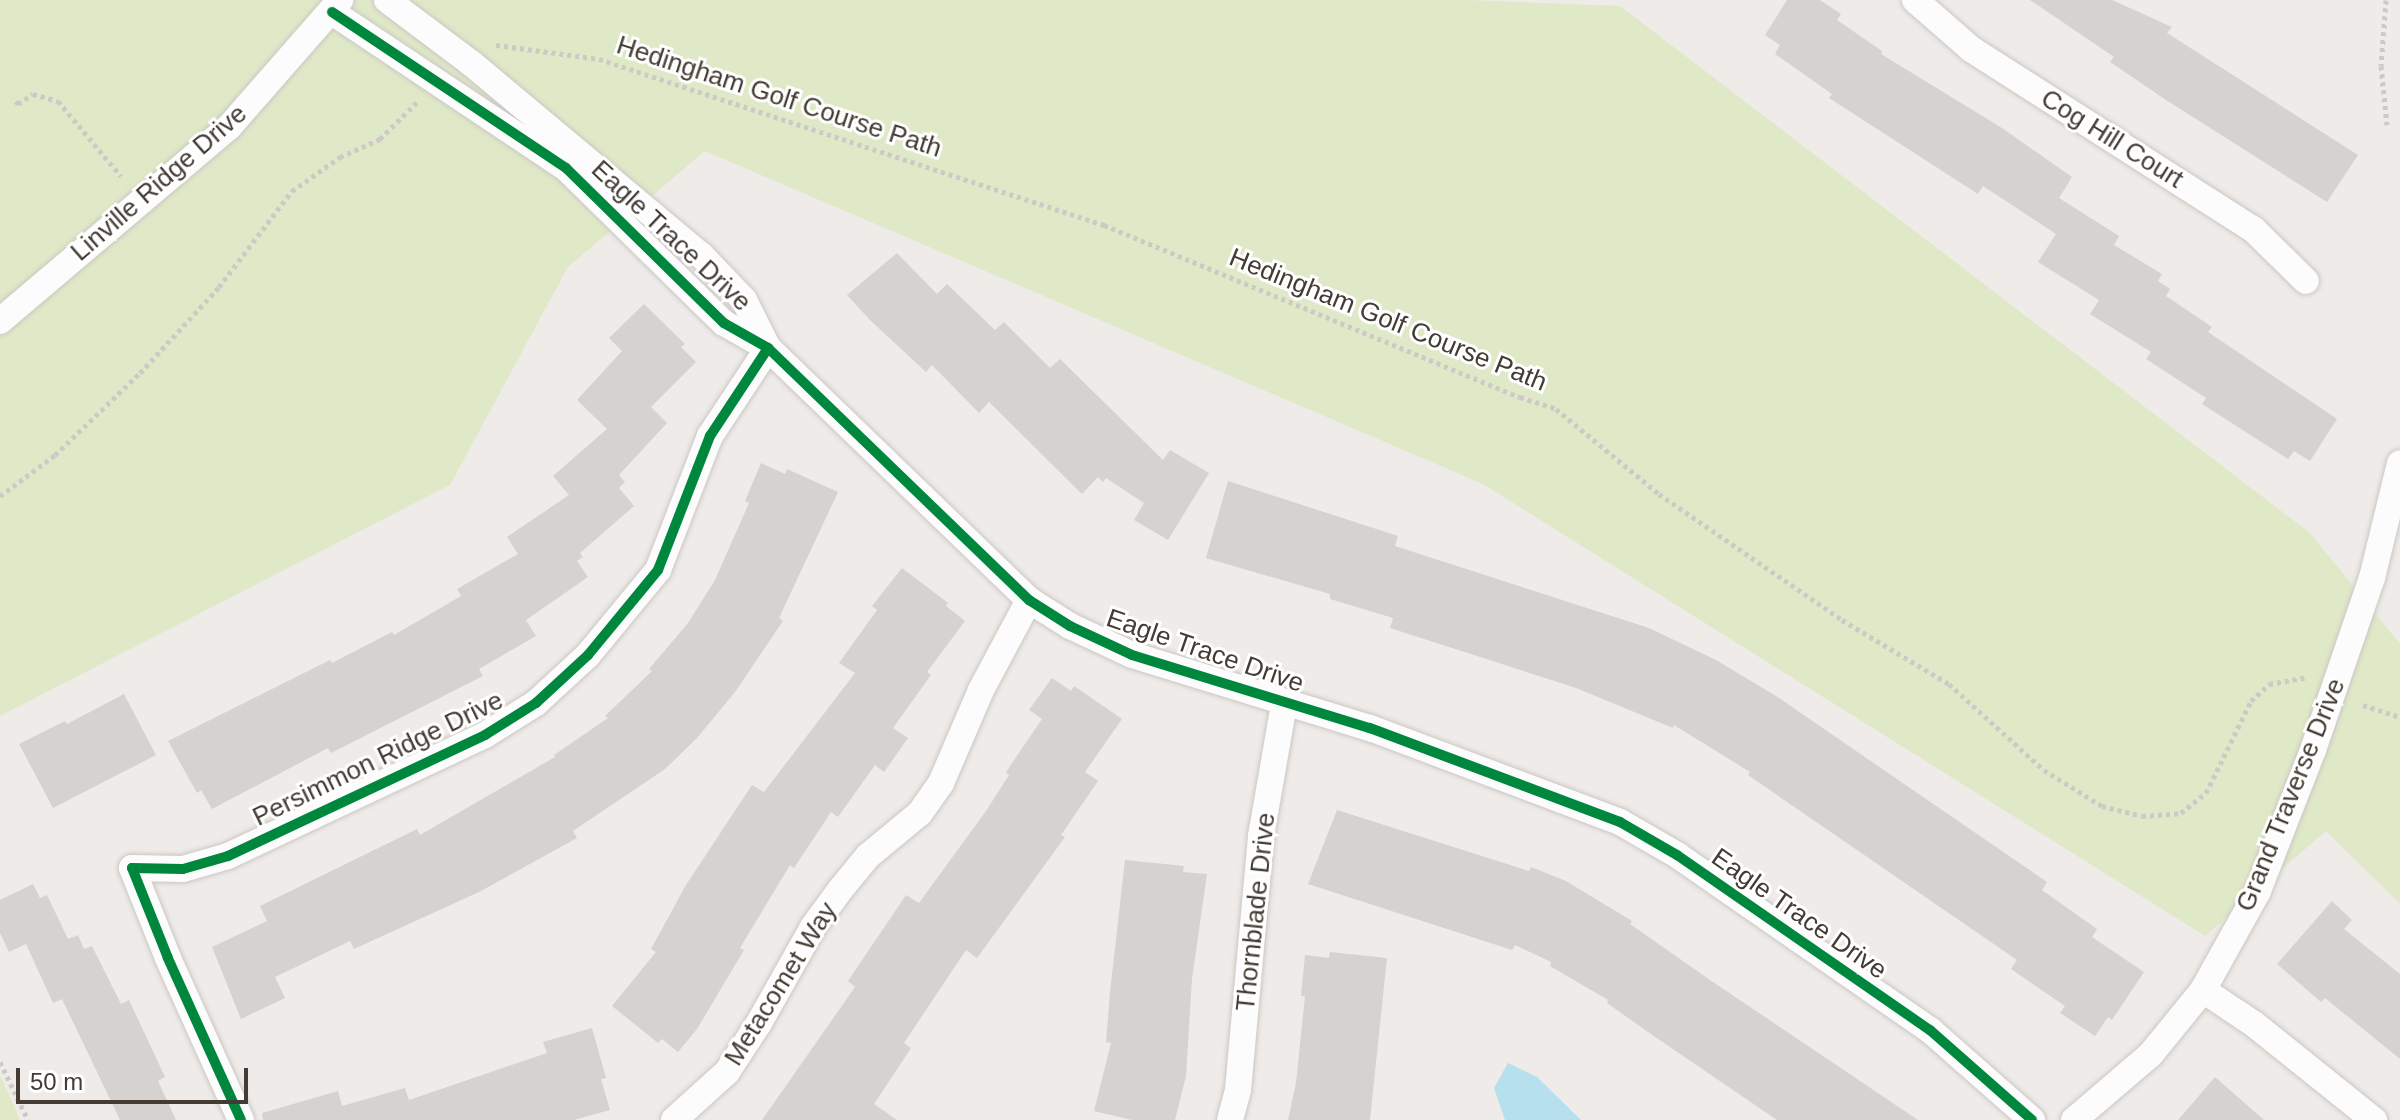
<!DOCTYPE html>
<html>
<head>
<meta charset="utf-8">
<style>
	body { margin:0 }
	#map { position:relative; width:2400px; height:1120px; overflow:hidden; background:#eeebe8; font-family:Arial,sans-serif }
	div>[style] { position:absolute }
	[style*='--x'] { left:calc(var(--x)*1px); top:calc(var(--y)*1px); width:calc(var(--w)*1px); rotate:calc(var(--a)*1deg) }
	.green>* { inset:0; background:#e0e9c7 }
	.water>* { inset:0; background:#b7e0ee }
	.building>* { inset:0; background:#d6d2cf }
	.path>* { height:5px; margin-top:-2.5px; transform-origin:0; background:repeating-linear-gradient(90deg,#cdcac6 0 4px,transparent 0 8px) }
	.roads { filter:drop-shadow(0 0 2px #cbc7c4) drop-shadow(0 0 2px #cbc7c4) }
	.street>* { height:26px; margin:-13px; padding:0 13px; transform-origin:13px; border-radius:13px; background:#fcfcfc }
	.cycleway>* { height:10px; margin:-5px; padding:0 5px; transform-origin:5px; border-radius:5px; background:#00873e }
	span { translate:-50% -50%; white-space:nowrap; text-align:center; line-height:1.15; -webkit-text-stroke:6px #fff; paint-order:stroke }
	.street-label { font-size:26px; color:#443c34 }
	.scale { position:absolute; left:16px; top:1068px; width:232px; height:36px; box-sizing:border-box; border:4px solid #443c34; border-top:0; padding-left:10px; font-size:24px; line-height:28px; white-space:nowrap; color:#443c34; -webkit-text-stroke:6px #fff; paint-order:stroke }
</style>
</head>
<body>
<div id="map">
	<div class="green">
		<div style="clip-path:polygon(0 0,1469px 0,1620px 6px,2310px 533px,2400px 644px,2400px 904px,2326px 831px,2205px 936px,1483px 484px,705px 151px,568px 267px,450px 485px,0 716px)"></div>
		<div style="clip-path:polygon(0 1075px,20px 1120px,0 1120px)"></div>
	</div>
	<div class="water">
		<div style="clip-path:polygon(1508px 1063px,1537px 1077px,1581px 1120px,1505px 1120px,1494px 1088px)"></div>
	</div>
	<div class="building">
		<div style="clip-path:polygon(1787px 0,1820px 0,1841px 14px,1837px 20px,1882px 51px,1881px 54px,2002px 128px,2072px 177px,2059px 198px,2119px 236px,2114px 245px,2162px 274px,2158px 281px,2170px 289px,2166px 296px,2212px 327px,2208px 332px,2337px 419px,2310px 461px,2294px 451px,2288px 459px,2202px 404px,2206px 398px,2146px 359px,2151px 352px,2090px 314px,2099px 300px,2038px 262px,2056px 234px,1983px 186px,1978px 194px,1829px 98px,1832px 94px,1775px 54px,1780px 45px,1765px 35px)"></div>
		<div style="clip-path:polygon(2030px 0,2112px 0,2172px 27px,2167px 33px,2358px 155px,2327px 202px,2166px 100px,2110px 62px,2114px 57px)"></div>
		<div style="clip-path:polygon(897px 253px,937px 294px,947px 284px,995px 330px,1004px 322px,1050px 368px,1060px 359px,1163px 460px,1170px 450px,1209px 473px,1168px 540px,1134px 520px,1144px 503px,1106px 478px,1103px 482px,1098px 477px,1082px 494px,989px 402px,979px 413px,932px 365px,926px 372px,871px 321px,847px 295px)"></div>
		<div style="clip-path:polygon(644px 304px,685px 344px,681px 347px,696px 362px,651px 407px,667px 423px,619px 475px,625px 482px,619px 488px,634px 506px,580px 553px,583px 557px,577px 561px,588px 577px,526px 620px,536px 636px,479px 669px,483px 676px,331px 753px,328px 748px,212px 809px,201px 790px,197px 793px,168px 741px,330px 660px,332px 663px,392px 632px,394px 635px,461px 596px,457px 589px,518px 554px,507px 537px,569px 495px,553px 476px,607px 429px,577px 400px,622px 351px,609px 338px)"></div>
		<div style="clip-path:polygon(761px 463px,785px 474px,787px 469px,838px 492px,779px 618px,783px 621px,735px 692px,697px 738px,665px 769px,573px 831px,577px 838px,479px 892px,354px 949px,350px 941px,275px 977px,285px 998px,241px 1019px,212px 947px,267px 921px,260px 906px,417px 829px,420px 835px,555px 757px,554px 755px,608px 718px,605px 716px,652px 671px,649px 669px,688px 623px,715px 580px,749px 503px,745px 501px)"></div>
		<div style="clip-path:polygon(1228px 481px,1398px 536px,1395px 546px,1649px 628px,1716px 660px,1776px 696px,2047px 882px,2042px 890px,2097px 929px,2092px 937px,2144px 972px,2112px 1020px,2108px 1017px,2095px 1036px,2060px 1013px,2065px 1006px,2011px 969px,2017px 960px,1748px 775px,1750px 772px,1674px 725px,1673px 728px,1576px 688px,1390px 628px,1393px 618px,1330px 599px,1330px 594px,1206px 558px)"></div>
		<div style="clip-path:polygon(902px 568px,948px 603px,946px 606px,965px 621px,927px 672px,931px 675px,893px 728px,908px 738px,884px 772px,875px 765px,838px 817px,831px 812px,794px 868px,790px 865px,740px 948px,744px 950px,697px 1029px,678px 1052px,662px 1039px,658px 1043px,612px 1006px,656px 952px,651px 949px,686px 885px,752px 785px,764px 792px,855px 673px,839px 663px,877px 610px,872px 606px)"></div>
		<div style="clip-path:polygon(1052px 678px,1071px 691px,1074px 686px,1122px 719px,1085px 772px,1098px 781px,1061px 835px,1065px 837px,977px 958px,966px 950px,904px 1043px,911px 1048px,874px 1104px,897px 1120px,762px 1120px,855px 987px,848px 981px,906px 895px,919px 903px,986px 811px,1009px 775px,1006px 772px,1042px 719px,1029px 710px)"></div>
		<div style="clip-path:polygon(124px 694px,156px 755px,53px 808px,19px 744px,65px 721px,67px 724px)"></div>
		<div style="clip-path:polygon(1337px 810px,1529px 871px,1531px 867px,1566px 881px,1632px 921px,1630px 924px,1710px 980px,1918px 1120px,1777px 1120px,1648px 1032px,1607px 1003px,1608px 1000px,1550px 966px,1551px 962px,1515px 945px,1512px 950px,1308px 884px)"></div>
		<div style="clip-path:polygon(1125px 860px,1184px 866px,1183px 872px,1207px 874px,1192px 979px,1186px 1076px,1175px 1120px,1132px 1120px,1094px 1111px,1111px 1043px,1106px 1042px,1110px 992px)"></div>
		<div style="clip-path:polygon(33px 884px,40px 898px,47px 895px,68px 939px,78px 935px,84px 949px,92px 946px,121px 1004px,129px 1000px,165px 1077px,158px 1081px,176px 1120px,120px 1120px,62px 999px,53px 1003px,26px 944px,9px 952px,0 933px,0 900px)"></div>
		<div style="clip-path:polygon(2332px 901px,2352px 920px,2344px 929px,2400px 974px,2400px 1059px,2325px 998px,2321px 1002px,2277px 964px)"></div>
		<div style="clip-path:polygon(1330px 952px,1387px 958px,1370px 1120px,1288px 1120px,1296px 1083px,1305px 996px,1301px 996px,1305px 955px,1329px 958px)"></div>
		<div style="clip-path:polygon(592px 1028px,606px 1078px,601px 1079px,610px 1110px,574px 1120px,263px 1120px,262px 1113px,338px 1091px,342px 1106px,405px 1088px,409px 1100px,547px 1053px,543px 1042px)"></div>
		<div style="clip-path:polygon(2215px 1077px,2264px 1120px,2178px 1120px)"></div>
	</div>
	<div class="path">
		<div style="--x:2386;--y:0;--w:66;--a:94.3"></div>
		<div style="--x:2381;--y:66;--w:59;--a:84.2"></div>
		<div style="--x:496;--y:45;--w:104;--a:7.7"></div>
		<div style="--x:599;--y:59;--w:532;--a:18.2"></div>
		<div style="--x:1104;--y:225;--w:450;--a:22.5"></div>
		<div style="--x:1520;--y:397;--w:38;--a:18"></div>
		<div style="--x:1556;--y:409;--w:134;--a:39.5"></div>
		<div style="--x:1659;--y:494;--w:222;--a:34.5"></div>
		<div style="--x:1842;--y:620;--w:125;--a:30.9"></div>
		<div style="--x:1949;--y:684;--w:128;--a:42.2"></div>
		<div style="--x:2044;--y:770;--w:68;--a:31.8"></div>
		<div style="--x:2102;--y:806;--w:41;--a:14"></div>
		<div style="--x:2142;--y:816;--w:39;--a:-4"></div>
		<div style="--x:2181;--y:813;--w:32;--a:-39"></div>
		<div style="--x:2206;--y:793;--w:102;--a:-63.9"></div>
		<div style="--x:2251;--y:701;--w:25;--a:-43"></div>
		<div style="--x:2269;--y:684;--w:39;--a:-10"></div>
		<div style="--x:16;--y:101;--w:4;--a:56"></div>
		<div style="--x:18;--y:104;--w:18;--a:-34"></div>
		<div style="--x:33;--y:94;--w:26;--a:16"></div>
		<div style="--x:58;--y:101;--w:98;--a:50"></div>
		<div style="--x:0;--y:496;--w:69;--a:-36.7"></div>
		<div style="--x:55;--y:455;--w:118;--a:-44"></div>
		<div style="--x:140;--y:373;--w:117;--a:-47.4"></div>
		<div style="--x:219;--y:287;--w:121;--a:-52.8"></div>
		<div style="--x:292;--y:191;--w:59;--a:-35.3"></div>
		<div style="--x:340;--y:157;--w:44;--a:-24.2"></div>
		<div style="--x:380;--y:139;--w:52;--a:-45"></div>
		<div style="--x:2363;--y:705;--w:39;--a:18"></div>
		<div style="--x:0;--y:1062;--w:64;--a:64.2"></div>
	</div>
	<div class="roads">
		<div class="street">
			<div style="--x:387;--y:0;--w:105;--a:36.9"></div>
			<div style="--x:471;--y:63;--w:300;--a:39.9"></div>
			<div style="--x:701;--y:255;--w:62;--a:46.3"></div>
			<div style="--x:744;--y:300;--w:54;--a:63.4"></div>
			<div style="--x:1915;--y:0;--w:74;--a:41.2"></div>
			<div style="--x:1971;--y:49;--w:335;--a:32.6"></div>
			<div style="--x:2253;--y:229;--w:74;--a:44.5"></div>
			<div style="--x:332;--y:12;--w:281;--a:33.7"></div>
			<div style="--x:566;--y:168;--w:221;--a:44.5"></div>
			<div style="--x:724;--y:323;--w:51;--a:29.6"></div>
			<div style="--x:768;--y:348;--w:363;--a:44"></div>
			<div style="--x:1029;--y:600;--w:49;--a:32.4"></div>
			<div style="--x:1070;--y:626;--w:68;--a:25.1"></div>
			<div style="--x:1132;--y:655;--w:249;--a:17.1"></div>
			<div style="--x:1370;--y:728;--w:267;--a:20.6"></div>
			<div style="--x:1620;--y:822;--w:66;--a:30.1"></div>
			<div style="--x:1677;--y:855;--w:308;--a:34.7"></div>
			<div style="--x:1930;--y:1030;--w:136;--a:41.4"></div>
			<div style="--x:0;--y:321;--w:300;--a:-40.3"></div>
			<div style="--x:229;--y:127;--w:169;--a:-48.8"></div>
			<div style="--x:2203;--y:990;--w:61;--a:33.7"></div>
			<div style="--x:2254;--y:1024;--w:154;--a:38.7"></div>
			<div style="--x:241;--y:1120;--w:178;--a:-114.3"></div>
			<div style="--x:168;--y:958;--w:97;--a:-111.8"></div>
			<div style="--x:132;--y:868;--w:51;--a:1.1"></div>
			<div style="--x:183;--y:869;--w:47;--a:-16.1"></div>
			<div style="--x:228;--y:856;--w:284;--a:-25.2"></div>
			<div style="--x:485;--y:735;--w:60;--a:-32.1"></div>
			<div style="--x:536;--y:703;--w:71;--a:-42.7"></div>
			<div style="--x:588;--y:655;--w:110;--a:-50.5"></div>
			<div style="--x:658;--y:570;--w:144;--a:-68.8"></div>
			<div style="--x:710;--y:436;--w:105;--a:-56.6"></div>
			<div style="--x:674;--y:1120;--w:72;--a:-42.2"></div>
			<div style="--x:727;--y:1072;--w:59;--a:-56.9"></div>
			<div style="--x:759;--y:1023;--w:110;--a:-60.6"></div>
			<div style="--x:813;--y:927;--w:46;--a:-53.9"></div>
			<div style="--x:840;--y:890;--w:44;--a:-50.5"></div>
			<div style="--x:868;--y:856;--w:67;--a:-39.6"></div>
			<div style="--x:920;--y:813;--w:37;--a:-55"></div>
			<div style="--x:941;--y:783;--w:101;--a:-66.7"></div>
			<div style="--x:981;--y:690;--w:102;--a:-61.9"></div>
			<div style="--x:1230;--y:1120;--w:31;--a:-75"></div>
			<div style="--x:1238;--y:1090;--w:255;--a:-84.8"></div>
			<div style="--x:1261;--y:836;--w:134;--a:-80.1"></div>
			<div style="--x:2074;--y:1120;--w:101;--a:-40.6"></div>
			<div style="--x:2151;--y:1054;--w:82;--a:-50.9"></div>
			<div style="--x:2203;--y:990;--w:113;--a:-60.9"></div>
			<div style="--x:2258;--y:891;--w:151;--a:-68.7"></div>
			<div style="--x:2313;--y:750;--w:182;--a:-71.1"></div>
			<div style="--x:2372;--y:578;--w:118;--a:-76.3"></div>
		</div>
	</div>
	<div class="cycleway">
		<div style="--x:332;--y:12;--w:281;--a:33.7"></div>
		<div style="--x:566;--y:168;--w:221;--a:44.5"></div>
		<div style="--x:724;--y:323;--w:51;--a:29.6"></div>
		<div style="--x:768;--y:348;--w:363;--a:44"></div>
		<div style="--x:1029;--y:600;--w:49;--a:32.4"></div>
		<div style="--x:1070;--y:626;--w:68;--a:25.1"></div>
		<div style="--x:1132;--y:655;--w:249;--a:17.1"></div>
		<div style="--x:1370;--y:728;--w:267;--a:20.6"></div>
		<div style="--x:1620;--y:822;--w:66;--a:30.1"></div>
		<div style="--x:1677;--y:855;--w:308;--a:34.7"></div>
		<div style="--x:1930;--y:1030;--w:136;--a:41.4"></div>
		<div style="--x:241;--y:1120;--w:178;--a:-114.3"></div>
		<div style="--x:168;--y:958;--w:97;--a:-111.8"></div>
		<div style="--x:132;--y:868;--w:51;--a:1.1"></div>
		<div style="--x:183;--y:869;--w:47;--a:-16.1"></div>
		<div style="--x:228;--y:856;--w:284;--a:-25.2"></div>
		<div style="--x:485;--y:735;--w:60;--a:-32.1"></div>
		<div style="--x:536;--y:703;--w:71;--a:-42.7"></div>
		<div style="--x:588;--y:655;--w:110;--a:-50.5"></div>
		<div style="--x:658;--y:570;--w:144;--a:-68.8"></div>
		<div style="--x:710;--y:436;--w:105;--a:-56.6"></div>
	</div>
	<div class="street-label">
		<span style="left:779px;top:97px;rotate:18deg">Hedingham Golf Course Path</span>
		<span style="left:2112px;top:139px;rotate:32deg">Cog Hill Court</span>
		<span style="left:159px;top:183px;rotate:-41deg">Linville Ridge Drive</span>
		<span style="left:671px;top:236px;rotate:43deg">Eagle Trace Drive</span>
		<span style="left:1388px;top:320px;rotate:22deg">Hedingham Golf Course Path</span>
		<span style="left:1205px;top:651px;rotate:19deg">Eagle Trace Drive</span>
		<span style="left:378px;top:759px;rotate:-26deg">Persimmon Ridge Drive</span>
		<span style="left:2291px;top:795px;rotate:-68deg">Grand Traverse Drive</span>
		<span style="left:1256px;top:912px;rotate:-84deg">Thornblade Drive</span>
		<span style="left:1799px;top:914px;rotate:35deg">Eagle Trace Drive</span>
		<span style="left:781px;top:984px;rotate:-58deg">Metacomet Way</span>
	</div>
	<div class="scale">50 m</div>
</div>
</body>
</html>
